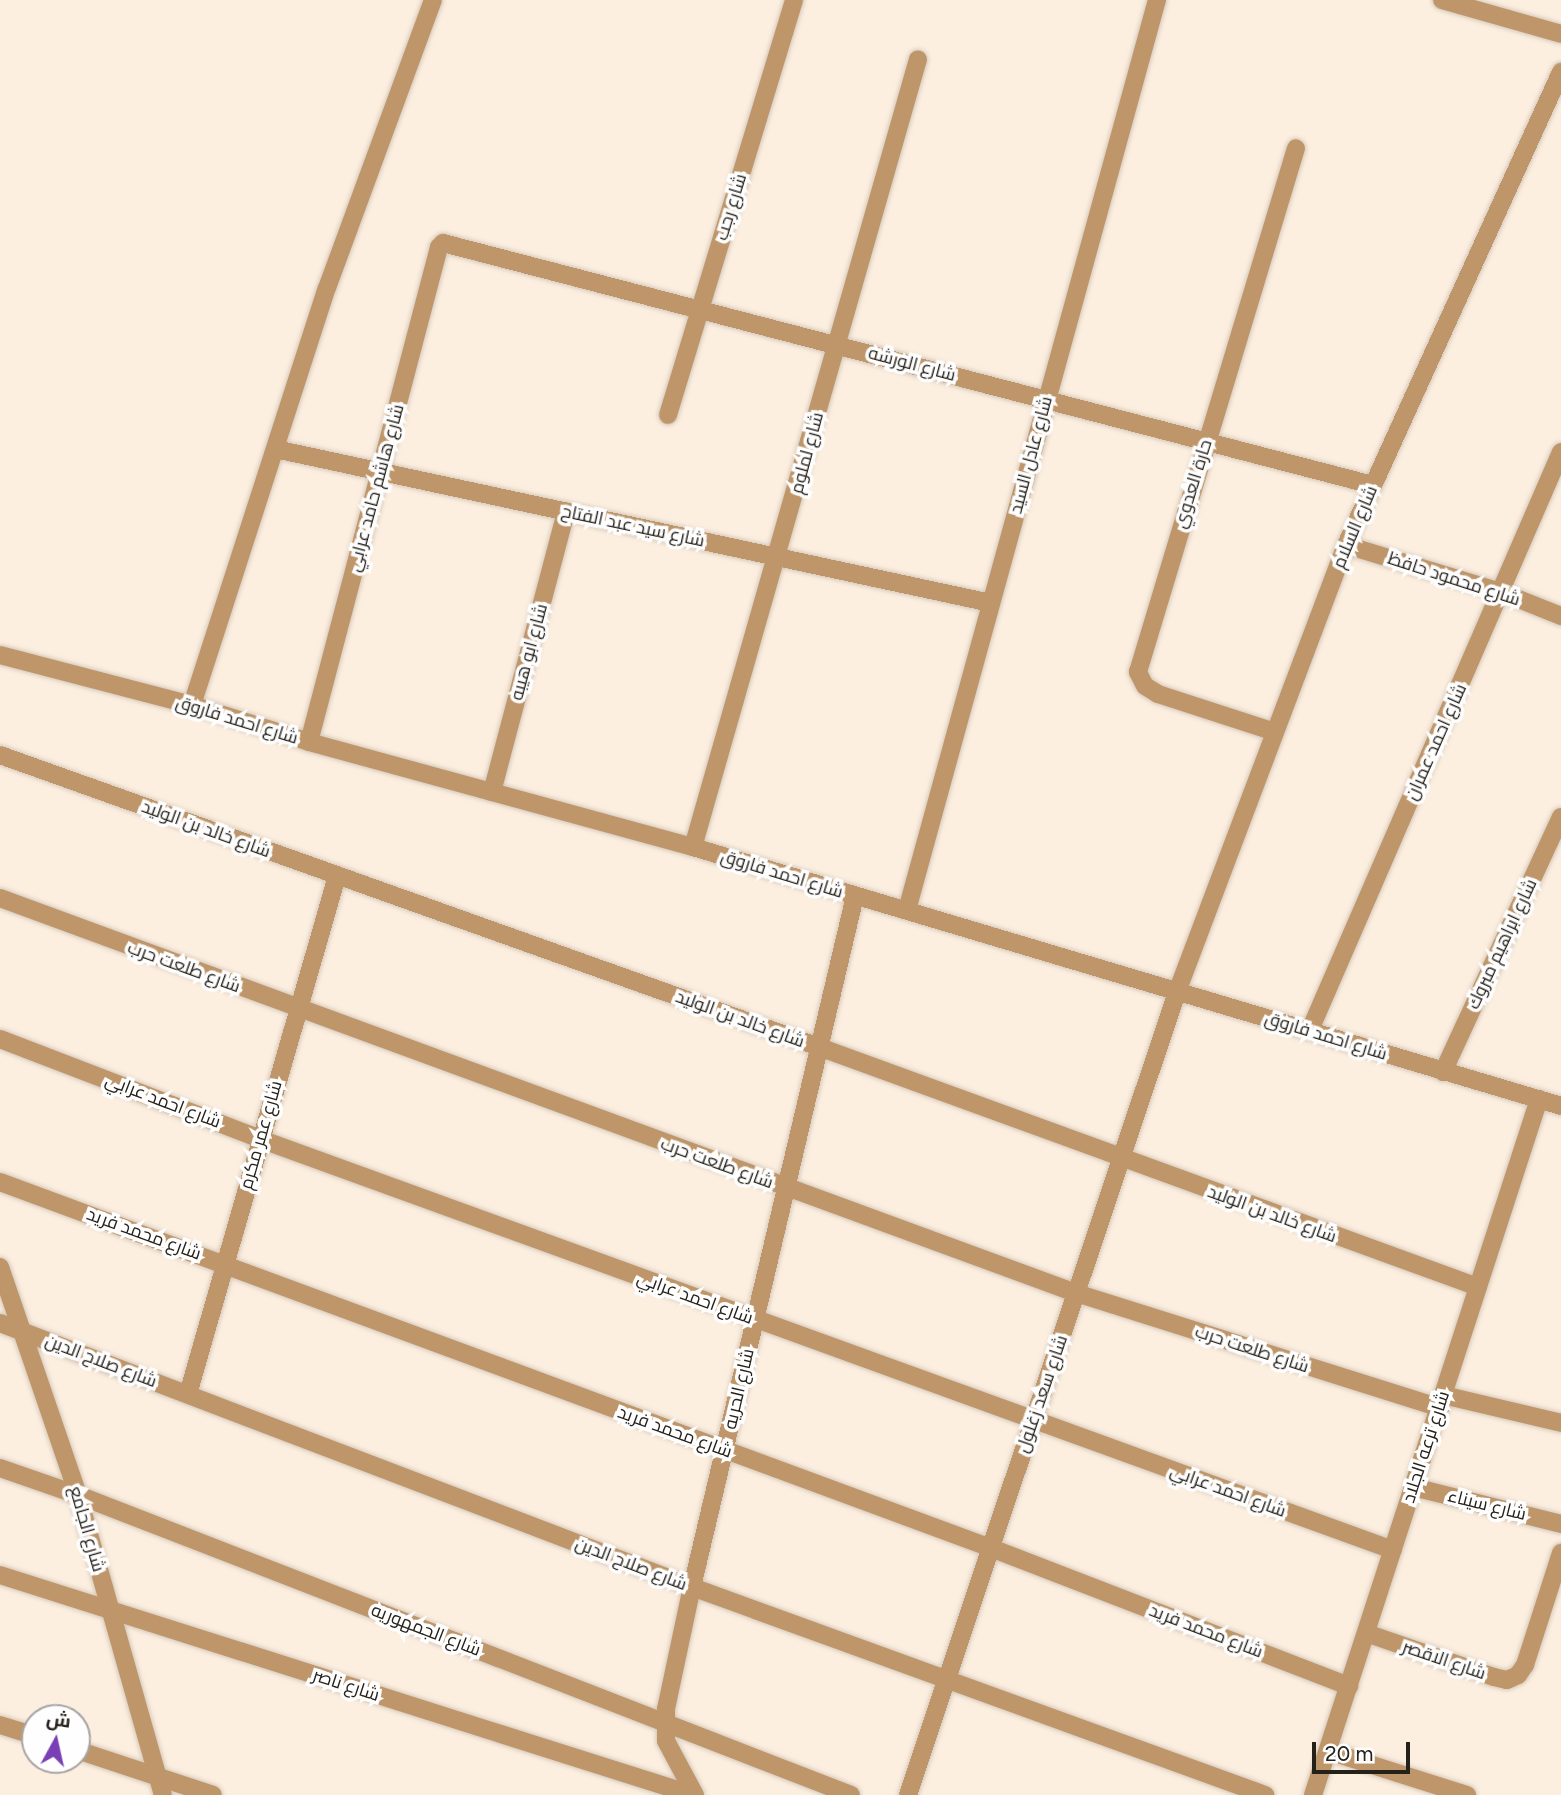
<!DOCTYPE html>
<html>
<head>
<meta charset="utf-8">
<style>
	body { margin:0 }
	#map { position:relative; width:1561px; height:1795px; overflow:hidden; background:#fdefe0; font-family:Figtree,Cairo,sans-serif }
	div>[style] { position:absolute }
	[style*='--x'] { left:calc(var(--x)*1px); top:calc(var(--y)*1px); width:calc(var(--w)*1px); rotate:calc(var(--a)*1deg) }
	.roads { filter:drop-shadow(0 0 2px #d6cabc) drop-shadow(0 0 2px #d6cabc) }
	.minor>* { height:18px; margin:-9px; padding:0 9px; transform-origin:9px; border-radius:9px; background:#bf966a }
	span { translate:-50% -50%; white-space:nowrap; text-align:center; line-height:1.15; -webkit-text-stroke:7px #fefefe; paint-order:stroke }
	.street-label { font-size:18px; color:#24201a }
	.north { position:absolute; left:21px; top:1704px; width:70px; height:70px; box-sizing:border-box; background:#fefefe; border:2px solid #a7a5a3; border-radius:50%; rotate:8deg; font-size:19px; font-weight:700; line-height:28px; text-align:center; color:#24201a }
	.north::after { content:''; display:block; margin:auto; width:24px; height:32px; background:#7940b6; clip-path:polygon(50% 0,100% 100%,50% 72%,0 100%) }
	.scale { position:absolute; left:1312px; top:1742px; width:98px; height:32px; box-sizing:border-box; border:4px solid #24201a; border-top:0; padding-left:9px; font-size:21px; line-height:24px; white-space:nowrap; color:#24201a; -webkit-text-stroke:5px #fefefe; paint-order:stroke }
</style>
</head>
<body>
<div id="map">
	<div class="roads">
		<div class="minor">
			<div style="--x:1442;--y:0;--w:124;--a:15.9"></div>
			<div style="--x:668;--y:415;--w:434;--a:-73.1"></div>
			<div style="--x:275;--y:449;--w:732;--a:12.14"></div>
			<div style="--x:1346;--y:545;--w:162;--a:16.9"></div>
			<div style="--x:1501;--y:592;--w:65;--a:21.8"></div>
			<div style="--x:0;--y:655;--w:198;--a:14.6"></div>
			<div style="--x:192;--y:705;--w:123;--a:17.5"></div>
			<div style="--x:309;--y:742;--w:398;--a:15.3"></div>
			<div style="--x:693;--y:847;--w:906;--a:16.61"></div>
			<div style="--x:192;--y:705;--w:438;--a:-72.1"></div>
			<div style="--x:327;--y:288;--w:307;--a:-69.8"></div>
			<div style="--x:1275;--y:732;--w:123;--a:-162"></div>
			<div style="--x:1158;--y:694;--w:15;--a:-148"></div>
			<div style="--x:1145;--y:686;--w:16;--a:-117"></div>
			<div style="--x:1138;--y:672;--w:547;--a:-73.22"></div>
			<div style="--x:309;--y:742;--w:512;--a:-75.28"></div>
			<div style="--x:439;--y:247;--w:6;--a:-45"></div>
			<div style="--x:443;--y:243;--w:961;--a:14.59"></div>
			<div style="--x:0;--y:755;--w:869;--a:19.62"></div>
			<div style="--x:819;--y:1047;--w:701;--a:20.01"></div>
			<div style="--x:492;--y:792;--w:290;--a:-75.2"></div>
			<div style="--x:693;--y:847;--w:819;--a:-74.06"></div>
			<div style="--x:0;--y:898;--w:1146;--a:20.16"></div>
			<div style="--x:1076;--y:1293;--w:382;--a:17.5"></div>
			<div style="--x:907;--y:910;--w:944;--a:-74.64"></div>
			<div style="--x:1310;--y:1030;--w:630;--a:-66.53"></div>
			<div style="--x:0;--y:1039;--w:279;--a:21"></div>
			<div style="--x:260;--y:1139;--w:1205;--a:19.94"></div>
			<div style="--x:1443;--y:1072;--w:281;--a:-65.2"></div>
			<div style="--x:0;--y:1182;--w:1056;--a:20.27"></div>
			<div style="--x:991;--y:1548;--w:384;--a:21.1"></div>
			<div style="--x:0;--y:1267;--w:241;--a:71.1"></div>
			<div style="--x:78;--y:1495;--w:312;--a:74.2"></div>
			<div style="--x:0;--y:1323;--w:741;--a:20.88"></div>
			<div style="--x:692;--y:1587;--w:610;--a:19.95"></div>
			<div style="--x:188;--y:1394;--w:539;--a:-73.95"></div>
			<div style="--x:1443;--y:1395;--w:121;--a:13.3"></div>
			<div style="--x:0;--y:1468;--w:83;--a:19.1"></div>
			<div style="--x:78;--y:1495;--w:829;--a:21.21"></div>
			<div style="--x:1413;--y:1487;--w:153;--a:14"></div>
			<div style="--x:0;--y:1575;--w:727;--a:17.61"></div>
			<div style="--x:1366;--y:1633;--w:135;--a:19"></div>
			<div style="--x:1494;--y:1677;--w:13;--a:13"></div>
			<div style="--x:1507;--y:1680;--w:12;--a:-24"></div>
			<div style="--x:1518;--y:1675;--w:12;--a:-55"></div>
			<div style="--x:1525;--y:1665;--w:118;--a:-72.2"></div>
			<div style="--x:0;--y:1725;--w:37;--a:17"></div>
			<div style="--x:77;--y:1750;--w:143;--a:18.3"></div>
			<div style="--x:1328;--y:1751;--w:146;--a:17.6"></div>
			<div style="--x:695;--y:1795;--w:61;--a:-118.2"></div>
			<div style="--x:666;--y:1741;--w:32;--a:-90"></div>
			<div style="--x:666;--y:1709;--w:125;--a:-78"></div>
			<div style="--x:692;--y:1587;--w:710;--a:-76.73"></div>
			<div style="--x:908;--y:1795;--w:847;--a:-71.48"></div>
			<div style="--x:1177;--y:992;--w:478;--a:-69.3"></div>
			<div style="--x:1346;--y:545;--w:520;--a:-65.56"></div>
			<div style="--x:1313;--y:1795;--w:732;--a:-72.01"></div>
		</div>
	</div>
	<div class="street-label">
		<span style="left:731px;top:207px;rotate:-73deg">شارع رجب</span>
		<span style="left:912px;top:364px;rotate:15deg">شارع الورشه</span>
		<span style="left:807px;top:453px;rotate:-75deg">شارع لملوم</span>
		<span style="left:1031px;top:455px;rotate:-75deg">شارع عادل السيد</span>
		<span style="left:1193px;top:484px;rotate:-73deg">حارة العدوي</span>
		<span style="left:376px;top:488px;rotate:-75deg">شارع هاشم حامد عرابي</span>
		<span style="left:633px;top:526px;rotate:12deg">شارع سيد عبد الفتاح</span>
		<span style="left:1355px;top:527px;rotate:-67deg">شارع السلام</span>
		<span style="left:1454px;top:579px;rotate:18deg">شارع محمود حافظ</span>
		<span style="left:529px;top:652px;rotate:-75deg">شارع ابو هيبه</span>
		<span style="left:237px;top:720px;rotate:17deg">شارع احمد فاروق</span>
		<span style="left:1436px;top:742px;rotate:-66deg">شارع احمد عمران</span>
		<span style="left:206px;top:829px;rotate:20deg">شارع خالد بن الوليد</span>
		<span style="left:782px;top:874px;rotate:17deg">شارع احمد فاروق</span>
		<span style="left:1502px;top:944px;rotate:-65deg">شارع ابراهيم مبروك</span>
		<span style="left:184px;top:967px;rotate:20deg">شارع طلعت حرب</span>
		<span style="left:740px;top:1019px;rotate:20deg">شارع خالد بن الوليد</span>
		<span style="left:1326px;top:1036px;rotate:17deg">شارع احمد فاروق</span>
		<span style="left:163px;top:1101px;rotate:21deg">شارع احمد عرابي</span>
		<span style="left:261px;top:1135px;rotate:-74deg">شارع عمر مكرم</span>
		<span style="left:717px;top:1163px;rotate:20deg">شارع طلعت حرب</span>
		<span style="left:1272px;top:1214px;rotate:20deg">شارع خالد بن الوليد</span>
		<span style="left:144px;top:1234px;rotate:20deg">شارع محمد فريد</span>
		<span style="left:695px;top:1298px;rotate:20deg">شارع احمد عرابي</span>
		<span style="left:1252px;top:1349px;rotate:18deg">شارع طلعت حرب</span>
		<span style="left:101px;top:1361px;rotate:21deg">شارع صلاح الدين</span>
		<span style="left:739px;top:1389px;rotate:-77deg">شارع الحريه</span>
		<span style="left:1042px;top:1394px;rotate:-71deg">شارع سعد زغلول</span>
		<span style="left:675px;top:1432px;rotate:20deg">شارع محمد فريد</span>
		<span style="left:1426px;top:1447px;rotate:-72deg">شارع ترعه الجلاد</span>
		<span style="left:1228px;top:1491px;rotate:20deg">شارع احمد عرابي</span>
		<span style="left:1487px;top:1505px;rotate:14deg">شارع سيناء</span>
		<span style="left:87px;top:1529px;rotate:74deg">شارع الجامع</span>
		<span style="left:631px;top:1564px;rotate:21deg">شارع صلاح الدين</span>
		<span style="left:426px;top:1630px;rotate:21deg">شارع الجمهوريه</span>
		<span style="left:1206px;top:1631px;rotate:21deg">شارع محمد فريد</span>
		<span style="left:1444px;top:1660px;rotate:19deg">شارع الاقصر</span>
		<span style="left:346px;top:1685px;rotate:18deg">شارع ناصر</span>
	</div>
	<div class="north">ش</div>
	<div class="scale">20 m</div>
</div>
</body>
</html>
